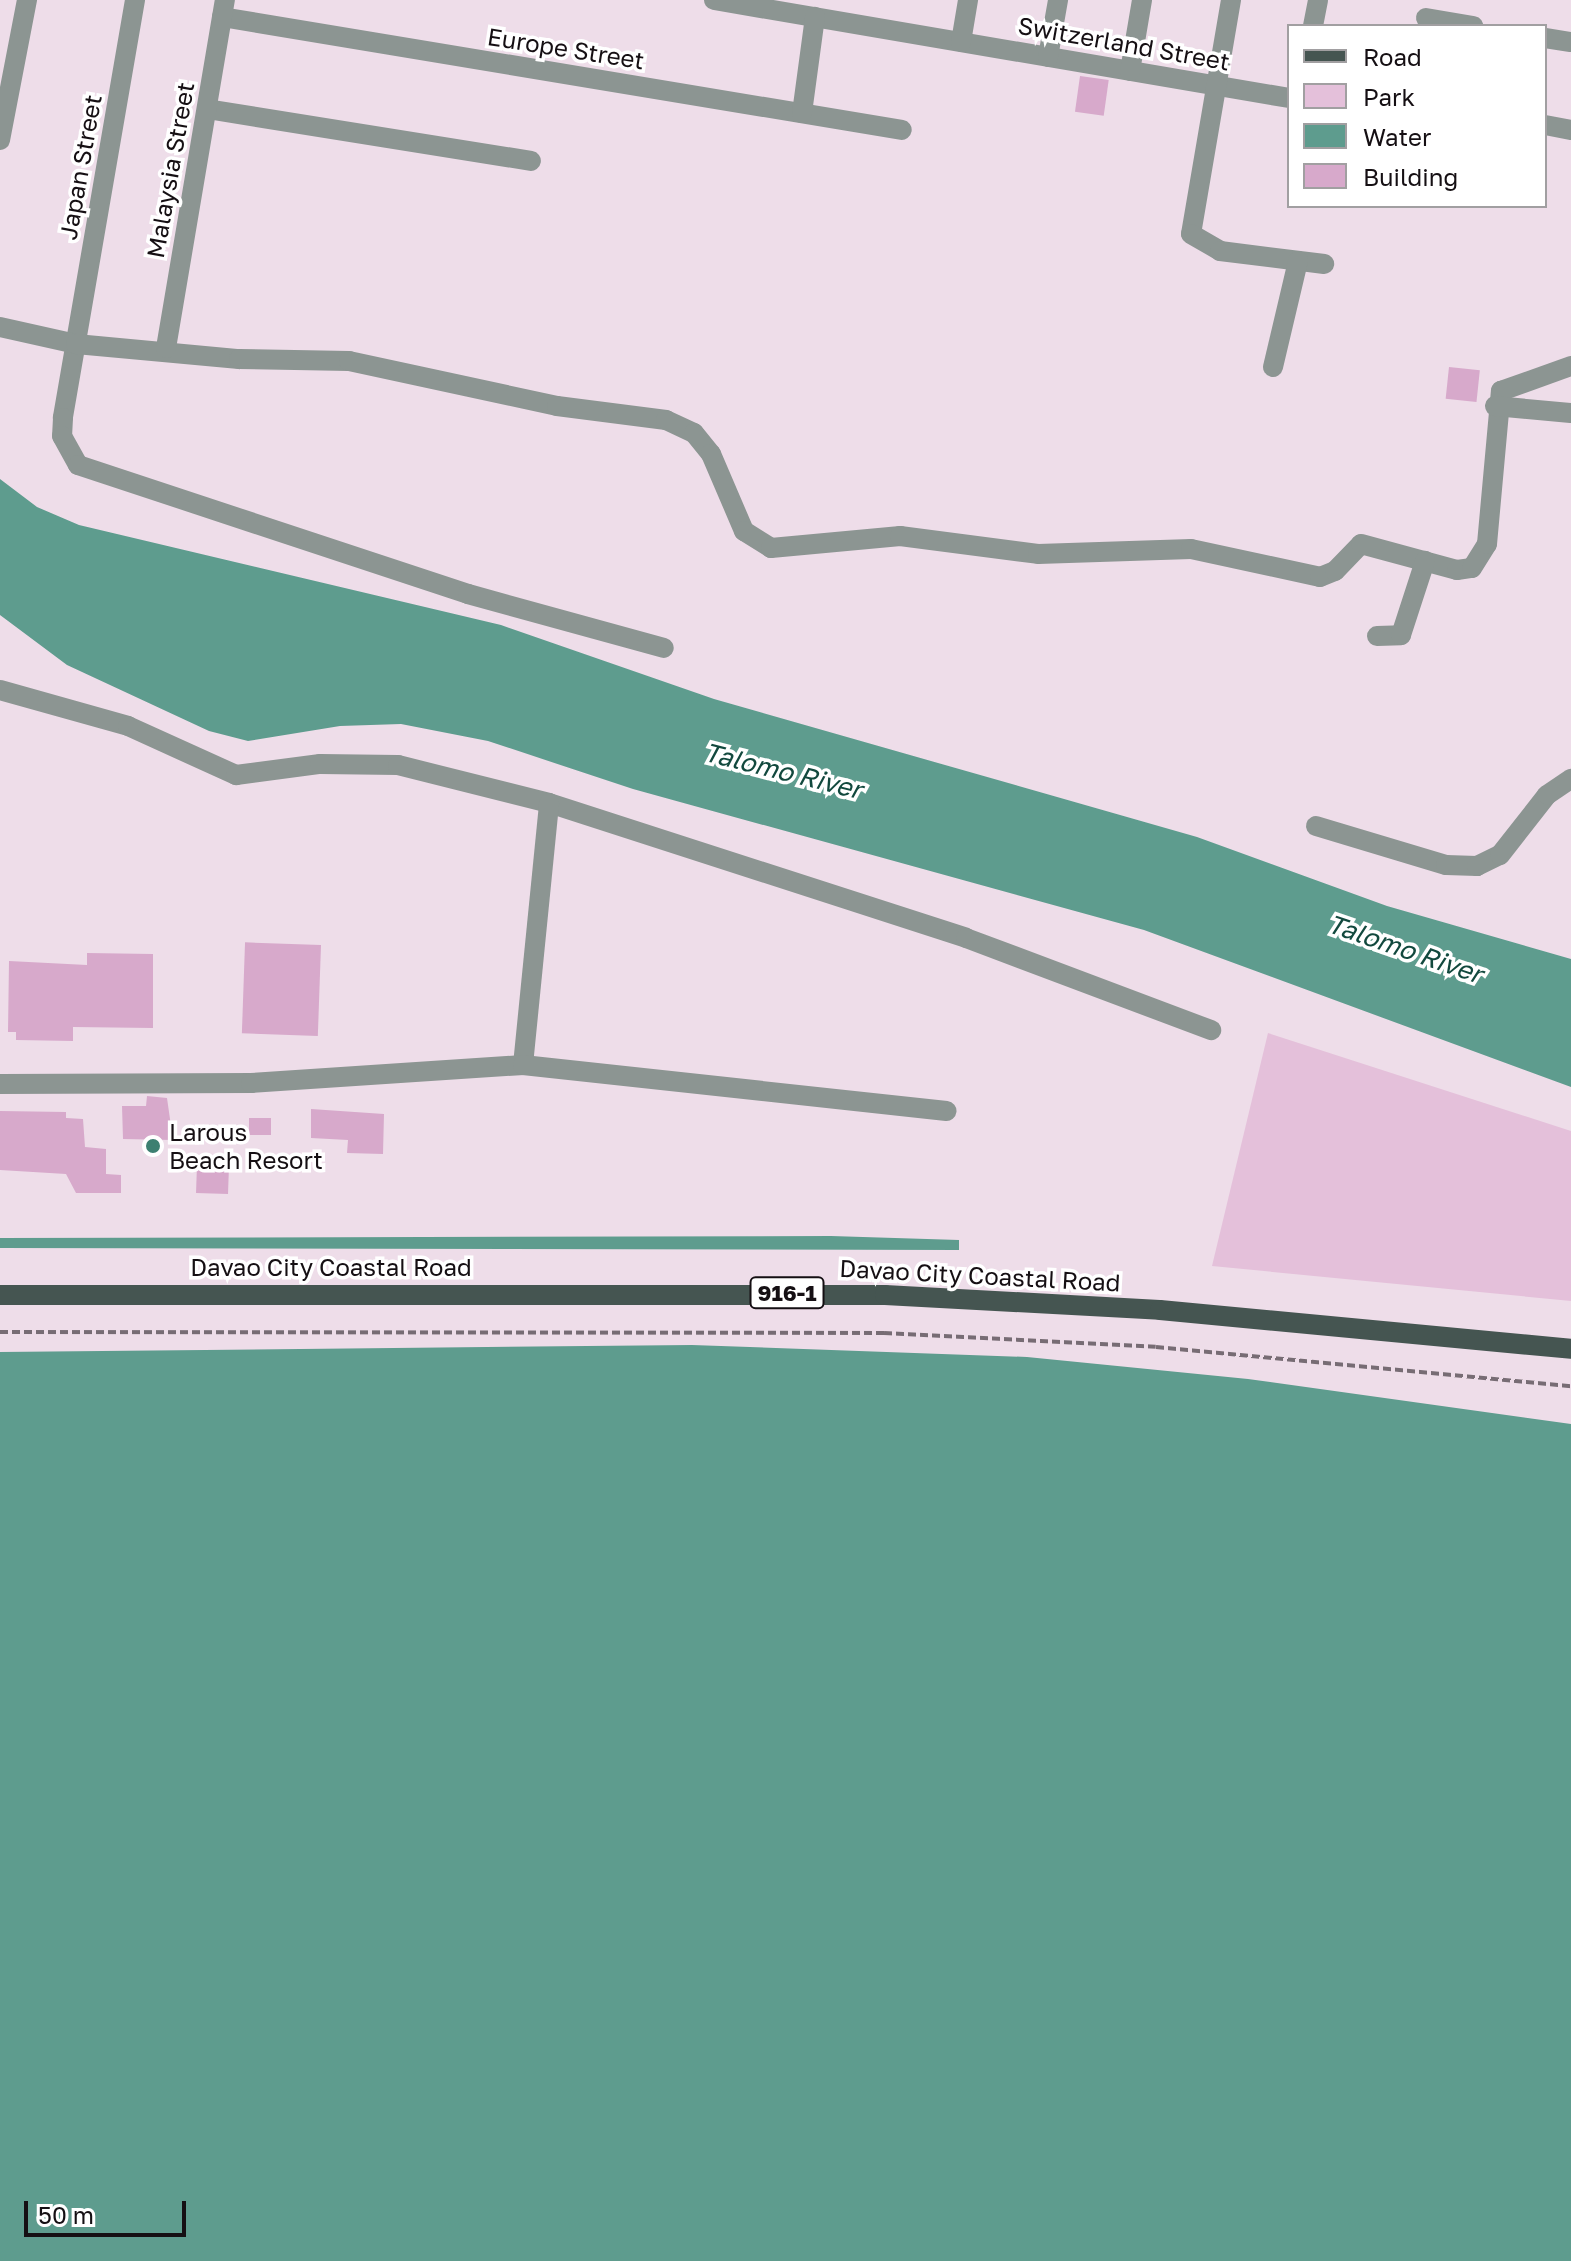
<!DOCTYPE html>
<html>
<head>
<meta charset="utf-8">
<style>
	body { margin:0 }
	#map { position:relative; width:1571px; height:2261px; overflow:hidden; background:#eedde9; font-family:"Golos Text",sans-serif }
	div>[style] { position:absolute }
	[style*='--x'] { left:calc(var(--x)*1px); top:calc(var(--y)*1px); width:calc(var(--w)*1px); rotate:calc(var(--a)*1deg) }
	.green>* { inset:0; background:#e4c0da }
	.water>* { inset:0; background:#5e9c8e }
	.building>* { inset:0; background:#d7a9cb; transform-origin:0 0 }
	.path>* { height:4px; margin-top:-2px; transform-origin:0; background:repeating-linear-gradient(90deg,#776c74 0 8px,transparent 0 12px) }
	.minor>* { height:20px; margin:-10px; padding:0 10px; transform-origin:10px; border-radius:10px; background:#8c9592 }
	.major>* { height:20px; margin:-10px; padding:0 10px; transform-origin:10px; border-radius:10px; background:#455551 }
	.dots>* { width:22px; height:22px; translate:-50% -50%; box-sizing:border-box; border:4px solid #fff; border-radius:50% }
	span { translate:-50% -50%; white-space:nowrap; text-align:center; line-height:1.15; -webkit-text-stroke:7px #fff; paint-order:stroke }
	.shield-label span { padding:2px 6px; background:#fff; border:2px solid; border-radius:6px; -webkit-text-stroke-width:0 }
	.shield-label { font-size:22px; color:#150f13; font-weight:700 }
	.street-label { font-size:24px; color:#150f13 }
	.poi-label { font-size:24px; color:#150f13 }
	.left { translate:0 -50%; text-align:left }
	.water-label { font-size:26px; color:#12493e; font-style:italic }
	.legend { position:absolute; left:1287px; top:24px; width:260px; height:184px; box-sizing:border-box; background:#fff; border:2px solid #a19fa1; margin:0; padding:10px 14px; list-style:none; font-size:24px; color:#150f13 }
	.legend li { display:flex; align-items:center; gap:16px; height:40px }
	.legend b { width:40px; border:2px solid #a19fa1 }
	.scale { position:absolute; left:24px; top:2201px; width:162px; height:36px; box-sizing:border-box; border:4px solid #150f13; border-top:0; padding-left:10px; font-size:24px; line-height:28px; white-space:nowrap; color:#150f13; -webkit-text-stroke:6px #fff; paint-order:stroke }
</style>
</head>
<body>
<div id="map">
	<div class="green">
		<div style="clip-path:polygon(1268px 1033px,1571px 1131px,1571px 1301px,1212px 1266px)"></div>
	</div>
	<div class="water">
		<div style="clip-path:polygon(0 479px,37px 507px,79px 525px,501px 625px,714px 699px,1197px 837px,1387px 906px,1571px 959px,1571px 1087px,1144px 930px,633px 789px,488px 741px,401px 724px,340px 726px,248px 741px,209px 731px,67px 665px,0 615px)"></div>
		<div style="clip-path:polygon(831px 1236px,959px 1240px,959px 1250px,0 1248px,0 1238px)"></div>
		<div style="clip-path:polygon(692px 1345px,1027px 1357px,1248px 1379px,1571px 1424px,1571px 2261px,0 2261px,0 1352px)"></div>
	</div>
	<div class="building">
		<div style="left:1080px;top:76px;width:29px;height:36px;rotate:8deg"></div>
		<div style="left:1449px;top:367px;width:31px;height:32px;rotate:6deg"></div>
		<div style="left:321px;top:945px;width:91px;height:76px;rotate:92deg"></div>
		<div style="clip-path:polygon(87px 953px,153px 954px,153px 1028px,73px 1027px,73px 1041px,16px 1040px,16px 1032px,8px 1032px,9px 961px,87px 965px)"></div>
		<div style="clip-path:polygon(147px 1096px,167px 1098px,173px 1140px,123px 1139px,122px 1106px,146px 1106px)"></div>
		<div style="clip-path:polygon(311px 1109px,384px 1114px,383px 1154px,347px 1153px,348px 1140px,311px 1138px)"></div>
		<div style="clip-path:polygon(0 1111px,66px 1112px,66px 1118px,83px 1119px,85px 1147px,106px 1149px,106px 1174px,121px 1175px,121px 1193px,76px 1193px,66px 1174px,0 1170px)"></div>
		<div style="left:249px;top:1118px;width:22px;height:17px"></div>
		<div style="left:197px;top:1165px;width:32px;height:28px;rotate:2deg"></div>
	</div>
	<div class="path">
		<div style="--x:0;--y:1332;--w:884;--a:0.06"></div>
		<div style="--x:884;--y:1333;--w:272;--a:2.9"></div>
		<div style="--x:1156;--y:1347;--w:417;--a:5.4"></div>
	</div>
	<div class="minor">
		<div style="--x:135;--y:0;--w:424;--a:99.8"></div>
		<div style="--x:63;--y:418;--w:18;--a:93"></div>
		<div style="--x:62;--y:436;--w:33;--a:61"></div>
		<div style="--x:78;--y:465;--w:411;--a:18.3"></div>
		<div style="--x:468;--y:594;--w:203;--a:15.4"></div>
		<div style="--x:714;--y:0;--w:583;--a:9.67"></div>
		<div style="--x:1231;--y:0;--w:237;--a:99.7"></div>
		<div style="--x:1191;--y:234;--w:34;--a:30"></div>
		<div style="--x:1220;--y:251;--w:105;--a:7.1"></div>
		<div style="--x:222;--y:17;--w:689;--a:9.43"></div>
		<div style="--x:1426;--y:18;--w:48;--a:9.7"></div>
		<div style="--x:1313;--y:26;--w:26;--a:-79"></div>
		<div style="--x:1545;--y:38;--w:26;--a:9"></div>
		<div style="--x:961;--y:42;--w:43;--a:-80.5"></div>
		<div style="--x:1048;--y:57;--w:58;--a:-80"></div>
		<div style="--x:1130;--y:71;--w:72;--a:-80.4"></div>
		<div style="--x:207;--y:109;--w:328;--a:9.1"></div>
		<div style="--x:802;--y:113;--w:97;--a:-82.3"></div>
		<div style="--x:1545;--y:125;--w:26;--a:11"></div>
		<div style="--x:0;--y:140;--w:143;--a:-79.1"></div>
		<div style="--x:0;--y:327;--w:78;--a:12.6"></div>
		<div style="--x:76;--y:344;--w:164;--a:5.3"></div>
		<div style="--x:239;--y:359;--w:110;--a:1"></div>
		<div style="--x:349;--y:361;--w:213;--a:12.2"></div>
		<div style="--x:557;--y:406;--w:110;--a:7.3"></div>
		<div style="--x:666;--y:420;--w:31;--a:25"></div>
		<div style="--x:694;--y:433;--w:27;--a:51"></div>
		<div style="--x:711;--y:454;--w:84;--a:66.8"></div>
		<div style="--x:744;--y:531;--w:32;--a:32"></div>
		<div style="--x:771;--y:548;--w:130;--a:-5.3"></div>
		<div style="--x:900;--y:536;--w:139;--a:7.4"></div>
		<div style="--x:1038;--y:554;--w:153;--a:-1.9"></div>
		<div style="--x:1191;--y:549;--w:132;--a:12.2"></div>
		<div style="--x:1320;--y:577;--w:16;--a:-22"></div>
		<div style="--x:1335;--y:571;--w:37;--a:-46"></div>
		<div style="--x:1361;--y:544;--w:99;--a:15.2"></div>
		<div style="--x:1457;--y:570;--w:15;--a:-8"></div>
		<div style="--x:1472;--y:568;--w:28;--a:-58"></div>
		<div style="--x:1487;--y:544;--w:154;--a:-84.8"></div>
		<div style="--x:1501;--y:391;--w:74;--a:-19.7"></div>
		<div style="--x:166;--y:348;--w:353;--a:-80.4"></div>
		<div style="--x:1273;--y:367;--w:109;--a:-76.7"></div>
		<div style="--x:1495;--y:406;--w:76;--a:5.3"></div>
		<div style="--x:1377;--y:636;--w:24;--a:-2"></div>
		<div style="--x:1401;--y:635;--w:78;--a:-72"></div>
		<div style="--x:0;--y:690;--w:133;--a:15.7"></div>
		<div style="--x:128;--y:726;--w:119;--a:24.4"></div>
		<div style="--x:236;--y:775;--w:85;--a:-7.5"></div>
		<div style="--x:320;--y:764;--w:78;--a:0.7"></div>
		<div style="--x:398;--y:765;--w:156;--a:14.1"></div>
		<div style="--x:549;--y:803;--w:438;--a:17.9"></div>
		<div style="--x:966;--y:938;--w:262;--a:20.6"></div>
		<div style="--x:1316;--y:826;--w:136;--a:16.7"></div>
		<div style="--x:1446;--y:865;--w:31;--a:2"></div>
		<div style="--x:1477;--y:866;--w:25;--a:-26"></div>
		<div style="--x:1500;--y:855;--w:76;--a:-51.9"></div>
		<div style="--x:1547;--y:795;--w:29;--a:-34"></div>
		<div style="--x:523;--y:1065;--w:263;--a:-84.3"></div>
		<div style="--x:0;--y:1084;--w:251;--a:-0.2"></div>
		<div style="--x:251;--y:1083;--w:273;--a:-3.8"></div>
		<div style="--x:523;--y:1065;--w:426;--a:6.2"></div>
	</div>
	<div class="major">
		<div style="--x:0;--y:1295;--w:885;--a:0"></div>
		<div style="--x:885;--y:1295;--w:275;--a:3.1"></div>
		<div style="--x:1160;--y:1310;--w:413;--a:5.4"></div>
	</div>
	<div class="dots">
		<div style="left:153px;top:1146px;background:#3d7f71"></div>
	</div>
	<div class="shield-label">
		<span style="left:787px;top:1293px">916-1</span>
	</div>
	<div class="street-label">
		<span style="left:1124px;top:43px;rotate:10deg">Switzerland Street</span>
		<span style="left:566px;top:48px;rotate:9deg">Europe Street</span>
		<span style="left:80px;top:167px;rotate:-80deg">Japan Street</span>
		<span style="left:170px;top:170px;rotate:-80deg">Malaysia Street</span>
		<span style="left:331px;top:1267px">Davao City Coastal Road</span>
		<span style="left:980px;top:1275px;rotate:3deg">Davao City Coastal Road</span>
	</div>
	<div class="poi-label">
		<span class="left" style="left:169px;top:1146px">Larous<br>Beach Resort</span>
	</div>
	<div class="water-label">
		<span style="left:783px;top:771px;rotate:14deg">Talomo River</span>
		<span style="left:1405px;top:949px;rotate:19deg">Talomo River</span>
	</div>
	<ul class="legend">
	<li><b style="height:10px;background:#455551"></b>Road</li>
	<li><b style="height:22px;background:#e4c0da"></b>Park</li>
	<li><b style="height:22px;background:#5e9c8e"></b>Water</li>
	<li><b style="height:22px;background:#d7a9cb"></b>Building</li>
	</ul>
	<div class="scale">50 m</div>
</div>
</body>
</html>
